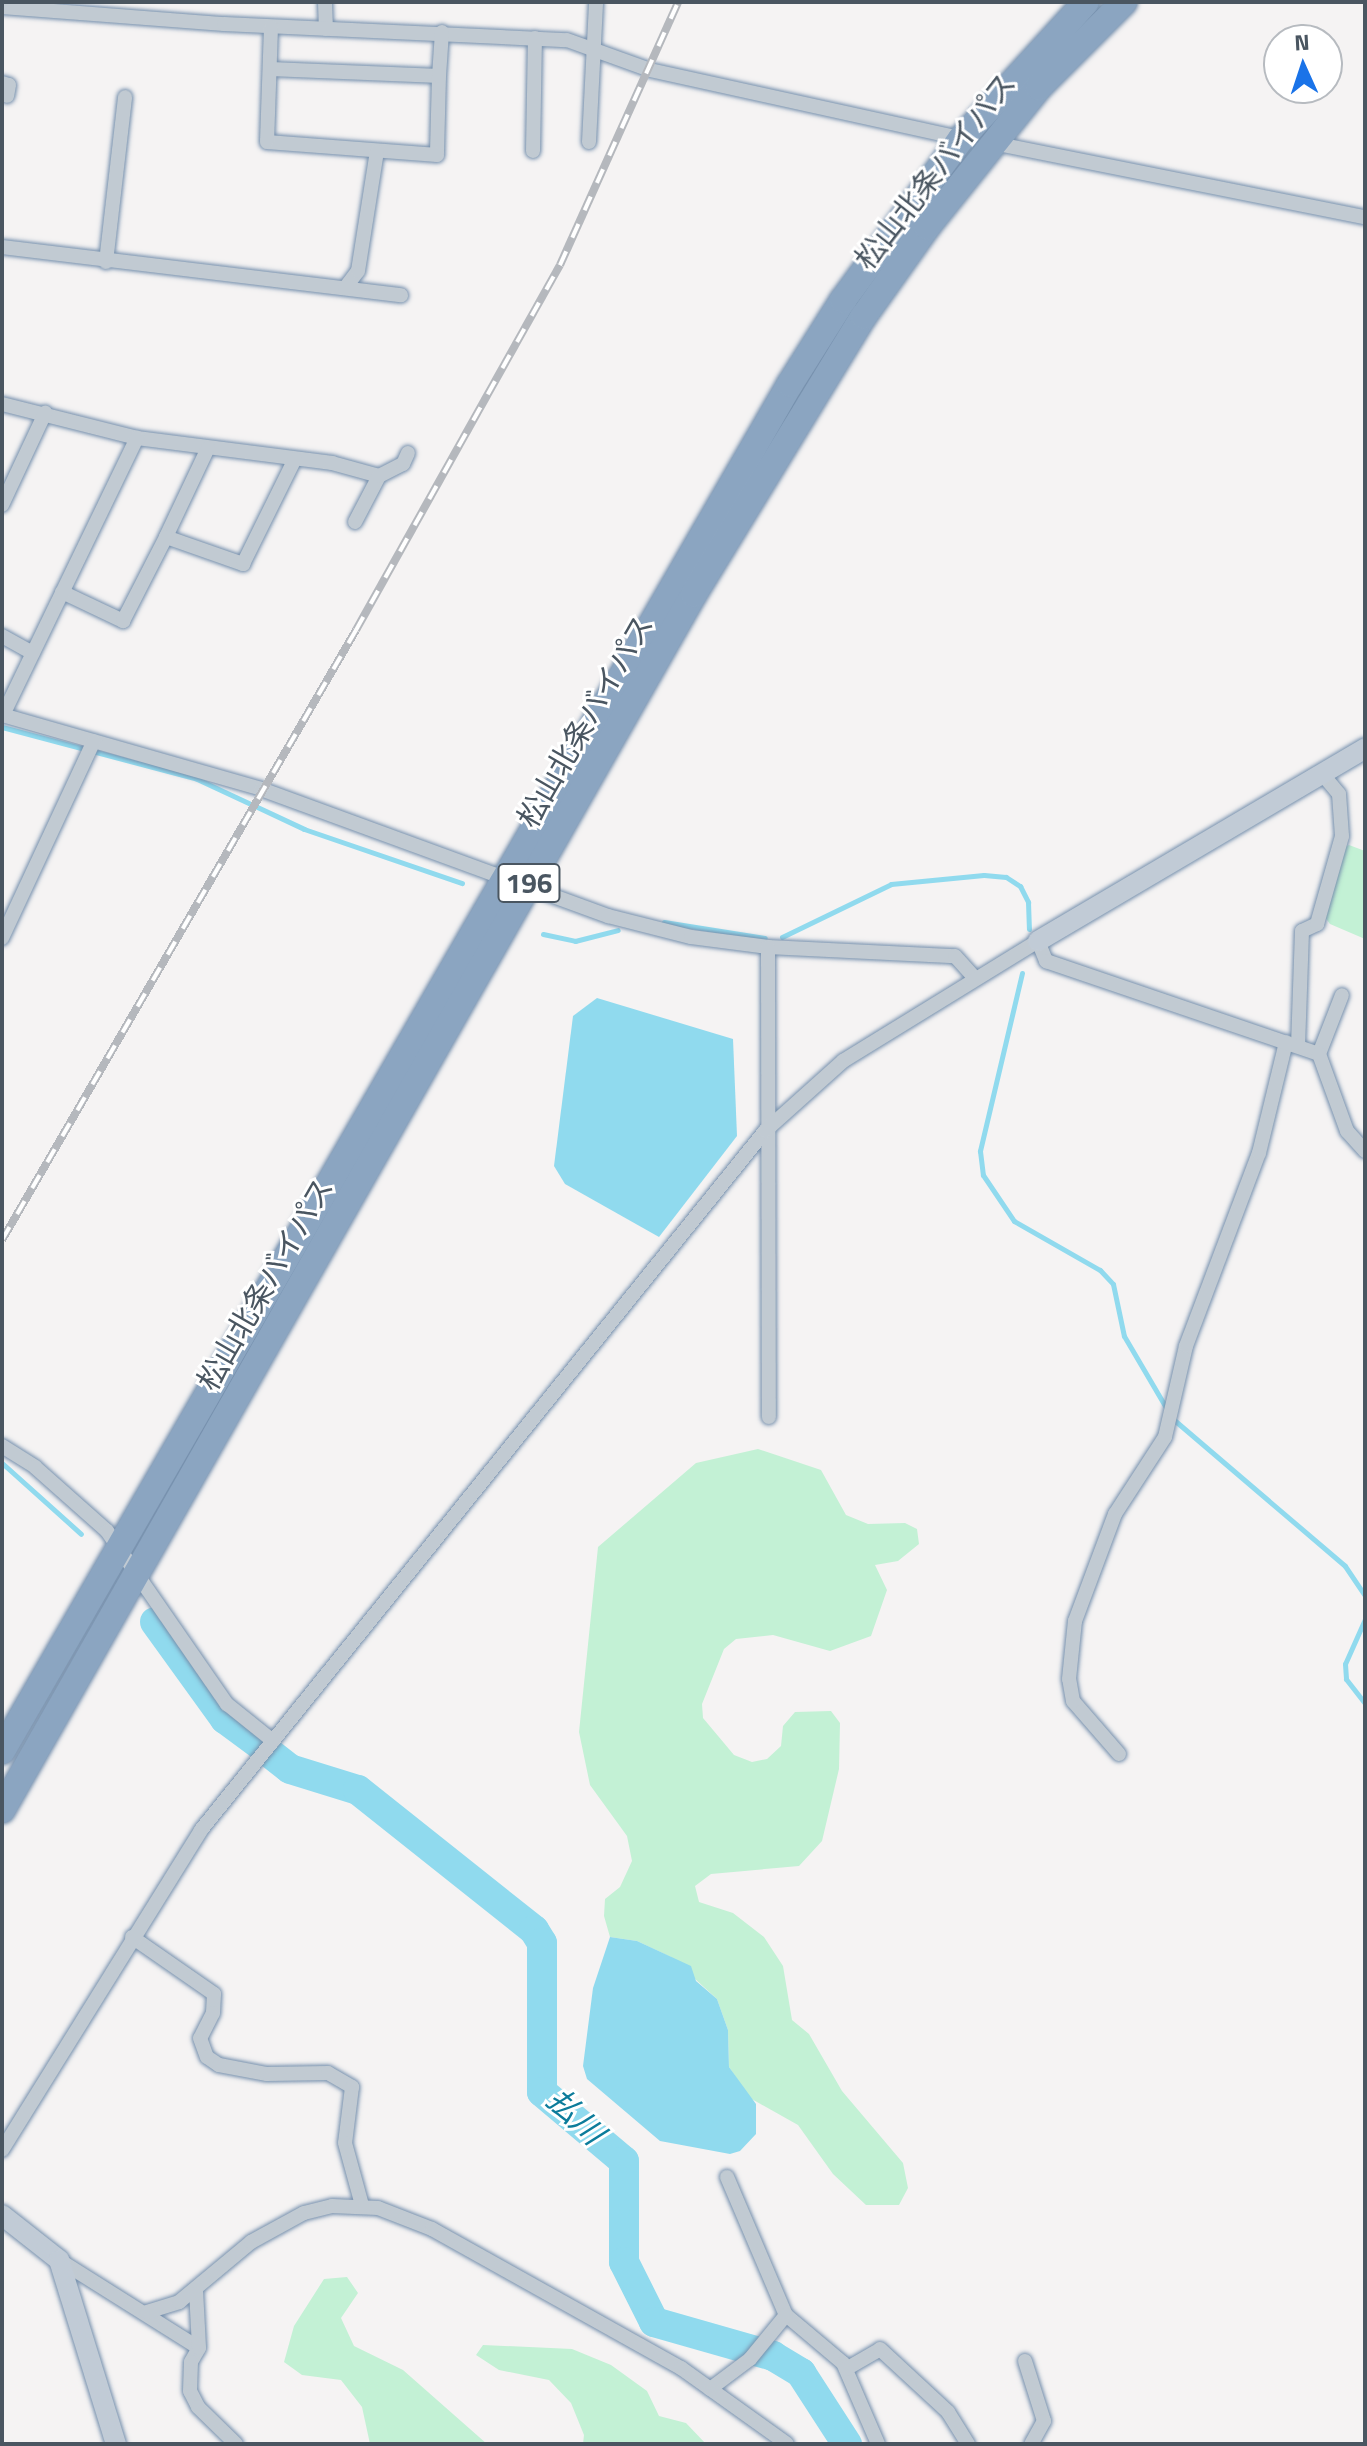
<!DOCTYPE html>
<html>
<head>
<meta charset="utf-8">
<style>
	body { margin:0 }
	#map { position:relative; width:1367px; height:2446px; overflow:hidden; background:#f5f3f3; font-family:"Titillium Web","Noto Sans JP",sans-serif }
	div>[style] { position:absolute }
	[style*='--x'] { left:calc(var(--x)*1px); top:calc(var(--y)*1px); width:calc(var(--w)*1px); rotate:calc(var(--a)*1deg) }
	.green>* { inset:0; background:#c3f1d5 }
	.water>* { inset:0; background:#90daee }
	.stream>* { height:5px; margin:-2.5px; padding:0 2.5px; transform-origin:2.5px; border-radius:2.5px; background:#90daee }
	.river>* { height:30px; margin:-15px; padding:0 15px; transform-origin:15px; border-radius:15px; background:#90daee }
	.roads { filter:drop-shadow(0 0 2px #7690ad) drop-shadow(0 0 2px #7690ad) }
	.street>* { height:14px; margin:-7px; padding:0 7px; transform-origin:7px; border-radius:7px; background:#c1cad2 }
	.secondary>* { height:20px; margin:-10px; padding:0 10px; transform-origin:10px; border-radius:10px; background:#c1cbd6 }
	.highway>* { height:26px; margin:-13px; padding:0 13px; transform-origin:13px; border-radius:13px; background:#8ba5c1 }
	.rail>* { height:8px; margin-top:-4px; transform-origin:0; background:repeating-linear-gradient(90deg,#fff 0 15px,#b5b8bd 0 30px); box-sizing:border-box; border-block:2px solid #b5b8bd }
	span { translate:-50% -50%; white-space:nowrap; text-align:center; line-height:1.15; -webkit-text-stroke:6px #fff; paint-order:stroke }
	.shield-label span { padding:2px 6px; background:#fff; border:2px solid; border-radius:6px; -webkit-text-stroke-width:0 }
	.shield-label { font-size:28px; color:#4a5661; font-weight:700 }
	.street-label { font-size:30px; color:#4a5661 }
	.water-label { font-size:32px; color:#0c7c9b; font-style:italic }
	.frame { position:absolute; inset:0; border:4px solid #4a5661; pointer-events:none }
	.north { position:absolute; left:1263px; top:24px; width:80px; height:80px; box-sizing:border-box; background:#fff; border:2px solid #b7bbc0; border-radius:50%; rotate:357deg; font-size:22px; font-weight:700; line-height:32px; text-align:center; color:#4a5661 }
	.north::after { content:''; display:block; margin:auto; width:28px; height:36px; background:#1a73e8; clip-path:polygon(50% 0,100% 100%,50% 72%,0 100%) }
</style>
</head>
<body>
<div id="map">
	<div class="green">
		<div style="clip-path:polygon(1349px 845px,1365px 851px,1365px 939px,1330px 924px,1318px 908px,1336px 851px)"></div>
		<div style="clip-path:polygon(758px 1449px,821px 1470px,846px 1515px,868px 1524px,905px 1523px,917px 1529px,919px 1544px,898px 1561px,875px 1565px,887px 1590px,871px 1636px,830px 1651px,773px 1635px,736px 1639px,724px 1649px,702px 1704px,703px 1718px,734px 1755px,752px 1762px,767px 1759px,781px 1746px,783px 1726px,795px 1712px,831px 1711px,840px 1723px,839px 1769px,822px 1841px,799px 1866px,711px 1874px,695px 1886px,699px 1902px,733px 1913px,764px 1937px,783px 1966px,792px 2020px,809px 2034px,842px 2091px,903px 2163px,908px 2188px,899px 2205px,866px 2205px,833px 2174px,798px 2125px,750px 2098px,729px 2067px,728px 2030px,717px 1999px,671px 1957px,637px 1941px,610px 1937px,604px 1916px,605px 1899px,620px 1887px,632px 1861px,627px 1836px,590px 1785px,579px 1732px,598px 1547px,696px 1463px)"></div>
		<div style="clip-path:polygon(347px 2277px,358px 2293px,341px 2318px,354px 2346px,403px 2370px,487px 2444px,370px 2444px,362px 2407px,341px 2380px,302px 2375px,284px 2362px,294px 2326px,324px 2279px)"></div>
		<div style="clip-path:polygon(483px 2345px,572px 2349px,611px 2365px,647px 2391px,659px 2416px,686px 2423px,706px 2444px,583px 2444px,584px 2435px,571px 2403px,549px 2380px,499px 2370px,476px 2355px)"></div>
	</div>
	<div class="water">
		<div style="clip-path:polygon(597px 998px,733px 1039px,737px 1136px,659px 1237px,565px 1184px,554px 1166px,573px 1016px)"></div>
		<div style="clip-path:polygon(610px 1937px,637px 1941px,691px 1966px,696px 1981px,717px 1999px,728px 2030px,729px 2067px,756px 2104px,756px 2134px,740px 2151px,730px 2154px,660px 2141px,587px 2079px,583px 2066px,593px 1988px)"></div>
	</div>
	<div class="stream">
		<div style="--x:2;--y:727;--w:202;--a:14.9"></div>
		<div style="--x:197;--y:779;--w:118;--a:25"></div>
		<div style="--x:304;--y:829;--w:167;--a:18.9"></div>
		<div style="--x:664;--y:922;--w:102;--a:9"></div>
		<div style="--x:543;--y:934;--w:33;--a:12"></div>
		<div style="--x:575;--y:941;--w:44;--a:-14.3"></div>
		<div style="--x:782;--y:937;--w:121;--a:-25.9"></div>
		<div style="--x:891;--y:884;--w:93;--a:-5.5"></div>
		<div style="--x:984;--y:875;--w:22;--a:5"></div>
		<div style="--x:1006;--y:877;--w:17;--a:33"></div>
		<div style="--x:1020;--y:886;--w:18;--a:63"></div>
		<div style="--x:1028;--y:902;--w:27;--a:88"></div>
		<div style="--x:1022;--y:973;--w:183;--a:103.3"></div>
		<div style="--x:980;--y:1151;--w:24;--a:83"></div>
		<div style="--x:983;--y:1175;--w:55;--a:56"></div>
		<div style="--x:1014;--y:1221;--w:99;--a:29.7"></div>
		<div style="--x:1100;--y:1270;--w:19;--a:47"></div>
		<div style="--x:1113;--y:1284;--w:53;--a:78.1"></div>
		<div style="--x:1124;--y:1336;--w:87;--a:59.6"></div>
		<div style="--x:1173;--y:1419;--w:226;--a:40.5"></div>
		<div style="--x:1345;--y:1566;--w:36;--a:56"></div>
		<div style="--x:2;--y:1463;--w:106;--a:41.9"></div>
		<div style="--x:1365;--y:1619;--w:49;--a:114"></div>
		<div style="--x:1345;--y:1664;--w:15;--a:86"></div>
		<div style="--x:1346;--y:1679;--w:31;--a:52"></div>
	</div>
	<div class="river">
		<div style="--x:155;--y:1622;--w:120;--a:54.2"></div>
		<div style="--x:225;--y:1719;--w:42;--a:36.3"></div>
		<div style="--x:271;--y:1754;--w:24;--a:38"></div>
		<div style="--x:290;--y:1769;--w:71;--a:17.2"></div>
		<div style="--x:358;--y:1790;--w:225;--a:38.5"></div>
		<div style="--x:534;--y:1930;--w:15;--a:58"></div>
		<div style="--x:542;--y:1943;--w:149;--a:90"></div>
		<div style="--x:542;--y:2092;--w:107;--a:40.1"></div>
		<div style="--x:624;--y:2161;--w:101;--a:90"></div>
		<div style="--x:624;--y:2262;--w:67;--a:63.4"></div>
		<div style="--x:654;--y:2322;--w:124;--a:15.9"></div>
		<div style="--x:773;--y:2356;--w:33;--a:31"></div>
		<div style="--x:801;--y:2373;--w:85;--a:57.1"></div>
	</div>
	<div class="roads">
		<div class="street">
			<div style="--x:325;--y:2;--w:27;--a:88"></div>
			<div style="--x:2;--y:7;--w:223;--a:4.4"></div>
			<div style="--x:224;--y:24;--w:343;--a:2.7"></div>
			<div style="--x:567;--y:40;--w:88;--a:19.9"></div>
			<div style="--x:650;--y:70;--w:321;--a:12.4"></div>
			<div style="--x:271;--y:69;--w:168;--a:2.4"></div>
			<div style="--x:439;--y:76;--w:79;--a:91.5"></div>
			<div style="--x:437;--y:155;--w:170;--a:-175.6"></div>
			<div style="--x:267;--y:142;--w:115;--a:-88"></div>
			<div style="--x:439;--y:76;--w:44;--a:-86.1"></div>
			<div style="--x:2;--y:83;--w:7;--a:16"></div>
			<div style="--x:9;--y:85;--w:11;--a:100"></div>
			<div style="--x:589;--y:142;--w:140;--a:-87.1"></div>
			<div style="--x:993;--y:143;--w:379;--a:11.3"></div>
			<div style="--x:533;--y:151;--w:113;--a:-89"></div>
			<div style="--x:2;--y:247;--w:402;--a:6.9"></div>
			<div style="--x:106;--y:262;--w:166;--a:-83.4"></div>
			<div style="--x:345;--y:288;--w:21;--a:-53"></div>
			<div style="--x:358;--y:271;--w:121;--a:-81"></div>
			<div style="--x:2;--y:404;--w:139;--a:14.1"></div>
			<div style="--x:137;--y:438;--w:197;--a:7.3"></div>
			<div style="--x:332;--y:463;--w:49;--a:15.5"></div>
			<div style="--x:208;--y:448;--w:98;--a:115.3"></div>
			<div style="--x:166;--y:537;--w:82;--a:19.3"></div>
			<div style="--x:243;--y:564;--w:117;--a:-63.7"></div>
			<div style="--x:2;--y:505;--w:102;--a:-64.9"></div>
			<div style="--x:355;--y:522;--w:52;--a:-62.4"></div>
			<div style="--x:379;--y:476;--w:27;--a:-27"></div>
			<div style="--x:403;--y:464;--w:12;--a:-66"></div>
			<div style="--x:62;--y:592;--w:68;--a:25.4"></div>
			<div style="--x:123;--y:621;--w:94;--a:-62.9"></div>
			<div style="--x:2;--y:636;--w:35;--a:29"></div>
			<div style="--x:2;--y:715;--w:269;--a:15.9"></div>
			<div style="--x:261;--y:789;--w:370;--a:20.1"></div>
			<div style="--x:608;--y:916;--w:86;--a:14.2"></div>
			<div style="--x:691;--y:937;--w:78;--a:7.4"></div>
			<div style="--x:768;--y:947;--w:187;--a:2.8"></div>
			<div style="--x:955;--y:956;--w:30;--a:48"></div>
			<div style="--x:3;--y:715;--w:308;--a:-64.2"></div>
			<div style="--x:2;--y:938;--w:217;--a:-65"></div>
			<div style="--x:768;--y:947;--w:470;--a:89.9"></div>
			<div style="--x:1298;--y:1046;--w:115;--a:-88"></div>
			<div style="--x:1302;--y:931;--w:17;--a:-25"></div>
			<div style="--x:1317;--y:924;--w:91;--a:-74.1"></div>
			<div style="--x:1342;--y:836;--w:42;--a:-94.1"></div>
			<div style="--x:1339;--y:794;--w:26;--a:-130"></div>
			<div style="--x:1319;--y:1054;--w:63;--a:-68.7"></div>
			<div style="--x:2;--y:1446;--w:39;--a:32"></div>
			<div style="--x:35;--y:1467;--w:96;--a:41.6"></div>
			<div style="--x:107;--y:1531;--w:211;--a:55.3"></div>
			<div style="--x:227;--y:1704;--w:59;--a:38.8"></div>
			<div style="--x:1119;--y:1754;--w:70;--a:-131"></div>
			<div style="--x:1073;--y:1701;--w:22;--a:-100"></div>
			<div style="--x:1069;--y:1679;--w:58;--a:-84.1"></div>
			<div style="--x:1075;--y:1621;--w:114;--a:-69.5"></div>
			<div style="--x:1115;--y:1514;--w:92;--a:-57"></div>
			<div style="--x:1165;--y:1437;--w:93;--a:-77"></div>
			<div style="--x:1186;--y:1346;--w:206;--a:-69.3"></div>
			<div style="--x:1259;--y:1153;--w:114;--a:-76.3"></div>
			<div style="--x:132;--y:1937;--w:100;--a:34.8"></div>
			<div style="--x:214;--y:1994;--w:19;--a:93"></div>
			<div style="--x:213;--y:2013;--w:28;--a:117"></div>
			<div style="--x:200;--y:2038;--w:20;--a:70"></div>
			<div style="--x:207;--y:2057;--w:14;--a:34"></div>
			<div style="--x:219;--y:2065;--w:49;--a:10.6"></div>
			<div style="--x:267;--y:2074;--w:61;--a:-0.9"></div>
			<div style="--x:328;--y:2073;--w:28;--a:30"></div>
			<div style="--x:352;--y:2087;--w:56;--a:97.1"></div>
			<div style="--x:345;--y:2143;--w:64;--a:74.7"></div>
			<div style="--x:2;--y:2150;--w:377;--a:-58.1"></div>
			<div style="--x:201;--y:1830;--w:898;--a:-51.1"></div>
			<div style="--x:765;--y:1131;--w:105;--a:-41.9"></div>
			<div style="--x:843;--y:1061;--w:229;--a:-31.6"></div>
			<div style="--x:1038;--y:941;--w:22;--a:68"></div>
			<div style="--x:1046;--y:961;--w:288;--a:18.8"></div>
			<div style="--x:1319;--y:1054;--w:82;--a:70"></div>
			<div style="--x:1347;--y:1131;--w:27;--a:48"></div>
			<div style="--x:727;--y:2177;--w:150;--a:66.9"></div>
			<div style="--x:786;--y:2315;--w:75;--a:40.1"></div>
			<div style="--x:843;--y:2363;--w:88;--a:66.6"></div>
			<div style="--x:59;--y:2260;--w:165;--a:32.2"></div>
			<div style="--x:199;--y:2348;--w:16;--a:120"></div>
			<div style="--x:191;--y:2362;--w:29;--a:92"></div>
			<div style="--x:190;--y:2391;--w:18;--a:63"></div>
			<div style="--x:198;--y:2407;--w:53;--a:44.2"></div>
			<div style="--x:196;--y:2290;--w:58;--a:87"></div>
			<div style="--x:147;--y:2312;--w:34;--a:-17"></div>
			<div style="--x:179;--y:2302;--w:94;--a:-39.8"></div>
			<div style="--x:251;--y:2242;--w:60;--a:-28.7"></div>
			<div style="--x:304;--y:2213;--w:29;--a:-14"></div>
			<div style="--x:332;--y:2206;--w:46;--a:2.5"></div>
			<div style="--x:378;--y:2208;--w:58;--a:21.3"></div>
			<div style="--x:432;--y:2229;--w:285;--a:29.2"></div>
			<div style="--x:681;--y:2368;--w:130;--a:35.6"></div>
			<div style="--x:1025;--y:2361;--w:63;--a:72.4"></div>
			<div style="--x:1044;--y:2421;--w:26;--a:119"></div>
			<div style="--x:846;--y:2369;--w:39;--a:-30"></div>
			<div style="--x:880;--y:2349;--w:93;--a:42.8"></div>
			<div style="--x:948;--y:2412;--w:38;--a:58"></div>
			<div style="--x:710;--y:2389;--w:50;--a:-36.9"></div>
			<div style="--x:750;--y:2359;--w:57;--a:-50.7"></div>
		</div>
		<div class="secondary">
			<div style="--x:1038;--y:941;--w:380;--a:-30.5"></div>
			<div style="--x:2;--y:2215;--w:73;--a:38.3"></div>
			<div style="--x:59;--y:2260;--w:193;--a:72.8"></div>
		</div>
		<div class="highway">
			<div style="--x:2;--y:1751;--w:1578;--a:-60.04"></div>
			<div style="--x:790;--y:384;--w:99;--a:-57.8"></div>
			<div style="--x:843;--y:300;--w:200;--a:-53.8"></div>
			<div style="--x:961;--y:139;--w:185;--a:-47.6"></div>
			<div style="--x:2;--y:1810;--w:1399;--a:-60.36"></div>
			<div style="--x:694;--y:594;--w:326;--a:-58.6"></div>
			<div style="--x:864;--y:316;--w:109;--a:-54.7"></div>
			<div style="--x:927;--y:227;--w:179;--a:-51.3"></div>
			<div style="--x:1039;--y:87;--w:120;--a:-45"></div>
		</div>
	</div>
	<div class="rail">
		<div style="--x:2;--y:1240;--w:705;--a:-59.87"></div>
		<div style="--x:356;--y:630;--w:418;--a:-60.8"></div>
		<div style="--x:560;--y:265;--w:288;--a:-65.8"></div>
	</div>
	<div class="shield-label">
		<span style="left:529px;top:883px">196</span>
	</div>
	<div class="street-label">
		<span style="left:935px;top:171px;rotate:-52deg">松山北条バイパス</span>
		<span style="left:585px;top:721px;rotate:-60deg">松山北条バイパス</span>
		<span style="left:265px;top:1284px;rotate:-60deg">松山北条バイパス</span>
	</div>
	<div class="water-label">
		<span style="left:576px;top:2116px;rotate:44deg">払川</span>
	</div>
	<div class="frame"></div>
	<div class="north">N</div>
</div>
</body>
</html>
